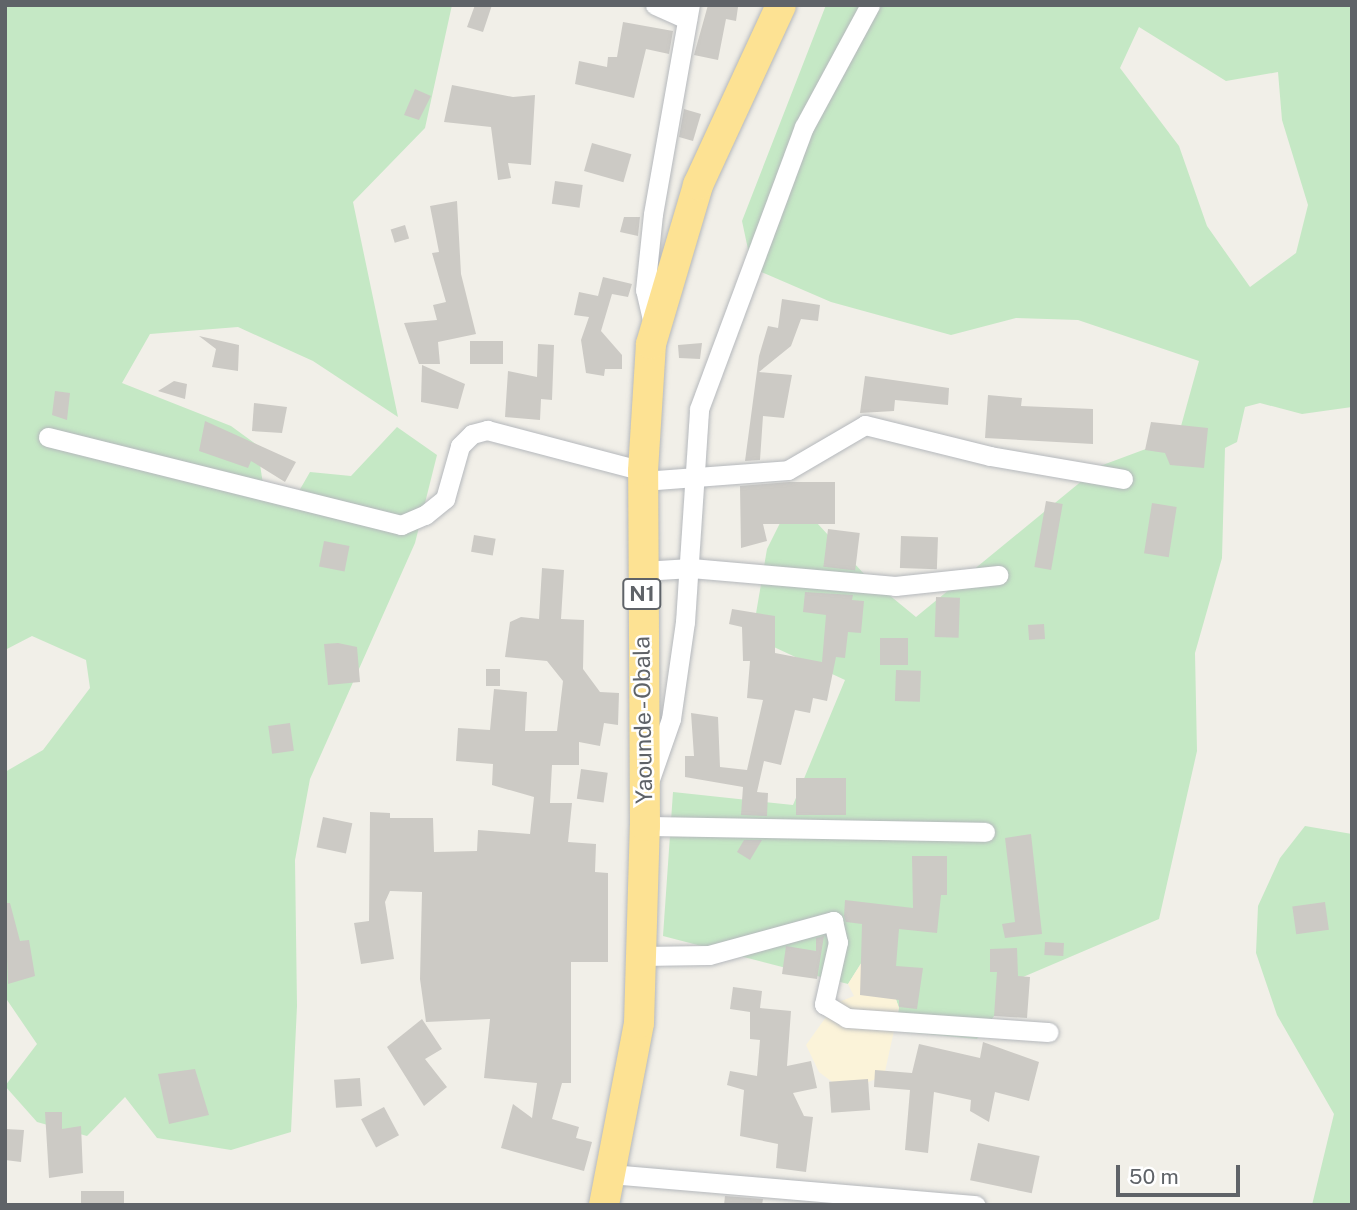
<!DOCTYPE html>
<html>
<head>
<meta charset="utf-8">
<style>
	body { margin:0 }
	#map { position:relative; width:1357px; height:1210px; overflow:hidden; background:#f1efe8; font-family:"Public Sans",sans-serif }
	div>[style] { position:absolute }
	[style*='--x'] { left:calc(var(--x)*1px); top:calc(var(--y)*1px); width:calc(var(--w)*1px); rotate:calc(var(--a)*1deg) }
	.green>* { inset:0; background:#c5e8c5 }
	.sand>* { inset:0; background:#fbf3d9 }
	.building>* { inset:0; background:#cccac5; transform-origin:0 0 }
	.roads { filter:drop-shadow(0 0 2px #b5b8bc) drop-shadow(0 0 2px #b5b8bc) }
	.minor>* { height:19px; margin:-9.5px; padding:0 9.5px; transform-origin:9.5px; border-radius:9.5px; background:#fff }
	.highway>* { height:30px; margin:-15px; padding:0 15px; transform-origin:15px; border-radius:15px; background:#fde293 }
	span { translate:-50% -50%; white-space:nowrap; text-align:center; line-height:1.15; -webkit-text-stroke:5px #fff; paint-order:stroke }
	.shield-label span { padding:2px 5px; background:#fff; border:2px solid; border-radius:5px; -webkit-text-stroke-width:0 }
	.shield-label { font-size:21px; color:#5f6368; font-weight:700 }
	.street-label { font-size:23px; color:#5f6368 }
	.frame { position:absolute; inset:0; border:7px solid #5f6368; pointer-events:none }
	.scale { position:absolute; left:1116px; top:1165px; width:124px; height:32px; box-sizing:border-box; border:4px solid #5f6368; border-top:0; padding-left:9px; font-size:21px; line-height:24px; white-space:nowrap; color:#5f6368; -webkit-text-stroke:5px #fff; paint-order:stroke }
</style>
</head>
<body>
<div id="map">
	<div class="green">
		<div style="clip-path:polygon(5px 5px,452px 5px,425px 128px,353px 202px,398px 417px,313px 361px,238px 327px,150px 334px,122px 383px,231px 426px,257px 445px,263px 484px,295px 498px,310px 472px,351px 476px,397px 427px,437px 455px,415px 543px,310px 779px,295px 860px,297px 1006px,291px 1132px,231px 1150px,157px 1138px,125px 1097px,87px 1136px,37px 1122px,5px 1086px,37px 1044px,5px 997px,5px 772px,43px 750px,90px 688px,86px 660px,32px 636px,5px 650px)"></div>
		<div style="clip-path:polygon(evenodd,826px 5px,1352px 5px,1352px 407px,1302px 414px,1260px 403px,1245px 407px,1237px 442px,1225px 448px,1222px 558px,1195px 653px,1197px 751px,1159px 919px,1023px 977px,977px 1039px,894px 1031px,899px 1008px,882px 960px,867px 954px,848px 984px,663px 936px,673px 792px,793px 805px,845px 680px,752px 637px,767px 549px,793px 497px,866px 576px,916px 617px,1100px 466px,1178px 437px,1199px 361px,1078px 320px,1016px 318px,951px 335px,831px 302px,752px 268px,742px 221px,826px 5px,1139px 27px,1226px 81px,1278px 72px,1282px 120px,1308px 205px,1296px 253px,1250px 287px,1207px 226px,1179px 146px,1120px 68px,1139px 27px)"></div>
		<div style="clip-path:polygon(1305px 826px,1352px 834px,1352px 1205px,1312px 1205px,1334px 1114px,1277px 1015px,1256px 953px,1258px 906px,1280px 858px)"></div>
	</div>
	<div class="sand">
		<div style="clip-path:polygon(867px 954px,882px 959px,899px 1008px,884px 1076px,844px 1091px,819px 1072px,806px 1045px,836px 1003px,854px 996px,848px 984px)"></div>
	</div>
	<div class="building">
		<div style="clip-path:polygon(475px 5px,492px 5px,483px 32px,467px 27px)"></div>
		<div style="clip-path:polygon(708px 5px,738px 7px,736px 21px,726px 19px,718px 60px,694px 55px)"></div>
		<div style="clip-path:polygon(623px 22px,673px 31px,669px 54px,646px 49px,634px 98px,575px 84px,579px 61px,607px 67px,608px 57px,617px 57px)"></div>
		<div style="clip-path:polygon(452px 85px,513px 97px,535px 95px,531px 165px,508px 163px,511px 178px,498px 180px,491px 127px,444px 122px)"></div>
		<div style="clip-path:polygon(415px 89px,431px 96px,419px 120px,404px 115px)"></div>
		<div style="clip-path:polygon(684px 109px,701px 114px,693px 141px,679px 137px)"></div>
		<div style="left:592px;top:143px;width:41px;height:29px;rotate:16deg"></div>
		<div style="left:555px;top:181px;width:28px;height:23px;rotate:8deg"></div>
		<div style="clip-path:polygon(457px 201px,461px 274px,476px 334px,438px 342px,440px 364px,419px 364px,404px 323px,437px 320px,433px 305px,446px 302px,432px 253px,439px 252px,430px 206px)"></div>
		<div style="clip-path:polygon(624px 217px,640px 217px,638px 236px,620px 232px)"></div>
		<div style="left:405px;top:225px;width:14px;height:15px;rotate:73deg"></div>
		<div style="clip-path:polygon(603px 277px,632px 284px,628px 297px,612px 294px,601px 331px,622px 355px,622px 369px,605px 369px,604px 376px,586px 373px,581px 340px,589px 317px,574px 315px,579px 292px,598px 296px)"></div>
		<div style="clip-path:polygon(782px 299px,820px 305px,818px 321px,801px 319px,791px 346px,759px 372px,792px 375px,784px 418px,763px 416px,760px 460px,745px 461px,759px 356px,768px 326px,778px 328px)"></div>
		<div style="clip-path:polygon(199px 336px,239px 345px,238px 371px,212px 367px,216px 349px)"></div>
		<div style="left:470px;top:341px;width:33px;height:23px"></div>
		<div style="clip-path:polygon(702px 343px,700px 359px,679px 358px,678px 345px)"></div>
		<div style="clip-path:polygon(538px 344px,554px 345px,552px 400px,541px 399px,540px 420px,505px 417px,508px 371px,537px 377px)"></div>
		<div style="clip-path:polygon(422px 365px,465px 384px,458px 409px,421px 402px)"></div>
		<div style="clip-path:polygon(865px 376px,949px 388px,948px 405px,895px 400px,894px 411px,860px 413px)"></div>
		<div style="clip-path:polygon(174px 381px,187px 384px,185px 399px,158px 391px)"></div>
		<div style="clip-path:polygon(55px 391px,70px 393px,67px 420px,52px 415px)"></div>
		<div style="clip-path:polygon(988px 395px,1022px 398px,1021px 406px,1093px 409px,1093px 444px,985px 438px)"></div>
		<div style="clip-path:polygon(254px 403px,287px 407px,282px 433px,252px 431px)"></div>
		<div style="clip-path:polygon(205px 421px,296px 462px,285px 482px,251px 461px,248px 468px,199px 451px)"></div>
		<div style="clip-path:polygon(1151px 422px,1208px 428px,1204px 468px,1170px 465px,1165px 453px,1145px 450px)"></div>
		<div style="clip-path:polygon(789px 482px,835px 482px,835px 524px,763px 524px,767px 541px,741px 548px,740px 486px)"></div>
		<div style="left:1046px;top:501px;width:17px;height:67px;rotate:10deg"></div>
		<div style="left:1152px;top:503px;width:25px;height:51px;rotate:9deg"></div>
		<div style="left:828px;top:529px;width:32px;height:38px;rotate:7deg"></div>
		<div style="left:474px;top:535px;width:22px;height:17px;rotate:10deg"></div>
		<div style="left:901px;top:536px;width:37px;height:32px;rotate:2deg"></div>
		<div style="left:324px;top:541px;width:26px;height:26px;rotate:11deg"></div>
		<div style="clip-path:polygon(542px 568px,564px 570px,561px 619px,584px 620px,583px 669px,600px 692px,619px 693px,618px 725px,604px 723px,600px 746px,579px 742px,579px 765px,552px 765px,550px 803px,572px 803px,568px 842px,596px 844px,595px 872px,608px 873px,608px 962px,571px 962px,571px 1083px,562px 1083px,552px 1119px,579px 1127px,576px 1138px,592px 1142px,584px 1171px,501px 1148px,513px 1104px,532px 1118px,537px 1083px,484px 1078px,490px 1019px,426px 1022px,420px 979px,422px 892px,390px 891px,385px 902px,394px 959px,361px 964px,354px 923px,369px 921px,370px 812px,390px 813px,390px 818px,433px 818px,434px 852px,477px 851px,478px 830px,530px 834px,534px 797px,492px 785px,493px 764px,456px 761px,458px 728px,490px 730px,494px 689px,527px 692px,525px 731px,557px 731px,563px 681px,547px 661px,505px 657px,510px 622px,521px 617px,539px 619px)"></div>
		<div style="clip-path:polygon(805px 592px,853px 595px,852px 600px,864px 601px,861px 633px,848px 632px,845px 658px,836px 657px,827px 701px,813px 698px,810px 713px,795px 710px,781px 765px,764px 761px,757px 792px,768px 793px,767px 816px,741px 815px,743px 787px,685px 777px,685px 756px,694px 756px,691px 713px,718px 717px,720px 767px,747px 770px,763px 700px,747px 698px,750px 661px,743px 661px,742px 627px,729px 624px,732px 609px,775px 616px,775px 653px,822px 662px,826px 615px,803px 612px)"></div>
		<div style="left:936px;top:597px;width:24px;height:40px;rotate:2deg"></div>
		<div style="left:1044px;top:624px;width:15px;height:16px;rotate:86deg"></div>
		<div style="left:880px;top:638px;width:28px;height:27px"></div>
		<div style="clip-path:polygon(338px 643px,357px 647px,360px 682px,328px 685px,324px 644px)"></div>
		<div style="left:486px;top:669px;width:14px;height:17px"></div>
		<div style="left:896px;top:670px;width:25px;height:31px;rotate:2deg"></div>
		<div style="left:290px;top:723px;width:28px;height:22px;rotate:82deg"></div>
		<div style="left:581px;top:769px;width:27px;height:30px;rotate:8deg"></div>
		<div style="left:796px;top:778px;width:50px;height:37px"></div>
		<div style="left:323px;top:817px;width:30px;height:31px;rotate:12deg"></div>
		<div style="clip-path:polygon(1031px 834px,1042px 934px,1005px 938px,1002px 924px,1015px 922px,1005px 838px)"></div>
		<div style="clip-path:polygon(744px 840px,762px 840px,750px 860px,737px 852px)"></div>
		<div style="clip-path:polygon(912px 856px,947px 856px,947px 895px,941px 895px,937px 933px,899px 929px,896px 966px,923px 968px,917px 1009px,899px 1007px,899px 1000px,860px 995px,862px 924px,846px 922px,844px 916px,845px 900px,913px 908px)"></div>
		<div style="left:1325px;top:902px;width:28px;height:33px;rotate:82deg"></div>
		<div style="clip-path:polygon(5px 903px,10px 903px,20px 941px,29px 940px,35px 976px,8px 984px)"></div>
		<div style="clip-path:polygon(824px 936px,817px 979px,782px 974px,786px 946px,816px 951px,816px 938px)"></div>
		<div style="left:1045px;top:942px;width:19px;height:13px;rotate:3deg"></div>
		<div style="clip-path:polygon(1017px 948px,1018px 976px,1030px 977px,1027px 1018px,994px 1016px,997px 972px,990px 972px,990px 949px)"></div>
		<div style="clip-path:polygon(733px 987px,762px 991px,760px 1008px,791px 1011px,787px 1066px,811px 1061px,817px 1088px,793px 1093px,804px 1116px,813px 1117px,806px 1172px,776px 1168px,778px 1144px,740px 1136px,744px 1090px,727px 1085px,730px 1071px,757px 1076px,760px 1040px,750px 1039px,750px 1012px,730px 1009px)"></div>
		<div style="clip-path:polygon(422px 1019px,442px 1049px,425px 1059px,447px 1087px,424px 1106px,387px 1047px)"></div>
		<div style="clip-path:polygon(983px 1042px,1039px 1062px,1029px 1101px,995px 1092px,989px 1122px,970px 1111px,971px 1100px,934px 1092px,928px 1153px,905px 1150px,910px 1090px,874px 1087px,875px 1070px,912px 1073px,919px 1044px,980px 1058px)"></div>
		<div style="clip-path:polygon(195px 1069px,209px 1115px,169px 1124px,158px 1074px)"></div>
		<div style="left:360px;top:1078px;width:28px;height:26px;rotate:86deg"></div>
		<div style="left:868px;top:1079px;width:31px;height:39px;rotate:86deg"></div>
		<div style="left:384px;top:1107px;width:32px;height:26px;rotate:62deg"></div>
		<div style="clip-path:polygon(45px 1112px,62px 1112px,62px 1129px,81px 1126px,83px 1173px,49px 1178px)"></div>
		<div style="clip-path:polygon(5px 1129px,24px 1130px,21px 1162px,5px 1160px)"></div>
		<div style="left:978px;top:1143px;width:63px;height:38px;rotate:12deg"></div>
		<div style="left:81px;top:1191px;width:43px;height:14px"></div>
		<div style="clip-path:polygon(725px 1196px,763px 1199px,762px 1205px,724px 1205px)"></div>
	</div>
	<div class="roads">
		<div class="minor">
			<div style="--x:655;--y:5;--w:35;--a:24"></div>
			<div style="--x:654;--y:328;--w:39;--a:-103"></div>
			<div style="--x:645;--y:290;--w:76;--a:-84"></div>
			<div style="--x:653;--y:214;--w:212;--a:-80"></div>
			<div style="--x:48;--y:437;--w:364;--a:14"></div>
			<div style="--x:401;--y:525;--w:26;--a:-23"></div>
			<div style="--x:425;--y:515;--w:26;--a:-39"></div>
			<div style="--x:445;--y:499;--w:55;--a:-74.2"></div>
			<div style="--x:460;--y:446;--w:17;--a:-45"></div>
			<div style="--x:472;--y:434;--w:16;--a:-15"></div>
			<div style="--x:487;--y:430;--w:161;--a:14.7"></div>
			<div style="--x:643;--y:481;--w:145;--a:-4.3"></div>
			<div style="--x:788;--y:470;--w:89;--a:-30.3"></div>
			<div style="--x:865;--y:425;--w:129;--a:13.9"></div>
			<div style="--x:990;--y:456;--w:135;--a:9.8"></div>
			<div style="--x:642;--y:571;--w:49;--a:-3.5"></div>
			<div style="--x:691;--y:568;--w:205;--a:5"></div>
			<div style="--x:895;--y:586;--w:104;--a:-6.1"></div>
			<div style="--x:648;--y:785;--w:70;--a:-70.8"></div>
			<div style="--x:671;--y:719;--w:98;--a:-81.8"></div>
			<div style="--x:685;--y:622;--w:213;--a:-86.2"></div>
			<div style="--x:699;--y:409;--w:301;--a:-69.6"></div>
			<div style="--x:804;--y:127;--w:139;--a:-61.6"></div>
			<div style="--x:645;--y:826;--w:340;--a:1"></div>
			<div style="--x:641;--y:956;--w:68;--a:-0.8"></div>
			<div style="--x:709;--y:955;--w:129;--a:-15.3"></div>
			<div style="--x:833;--y:921;--w:22;--a:77"></div>
			<div style="--x:838;--y:942;--w:64;--a:102.7"></div>
			<div style="--x:824;--y:1004;--w:27;--a:31"></div>
			<div style="--x:847;--y:1018;--w:202;--a:4"></div>
			<div style="--x:611;--y:1174;--w:366;--a:4.9"></div>
		</div>
		<div class="highway">
			<div style="--x:604;--y:1205;--w:185;--a:-79.1"></div>
			<div style="--x:639;--y:1023;--w:197;--a:-88.3"></div>
			<div style="--x:645;--y:826;--w:355;--a:-90.3"></div>
			<div style="--x:643;--y:471;--w:127;--a:-86.4"></div>
			<div style="--x:651;--y:344;--w:166;--a:-73.5"></div>
			<div style="--x:698;--y:185;--w:198;--a:-65.2"></div>
		</div>
	</div>
	<div class="shield-label">
		<span style="left:642px;top:594px">N1</span>
	</div>
	<div class="street-label">
		<span style="left:643px;top:720px;rotate:-91deg">Yaounde - Obala</span>
	</div>
	<div class="frame"></div>
	<div class="scale">50 m</div>
</div>
</body>
</html>
